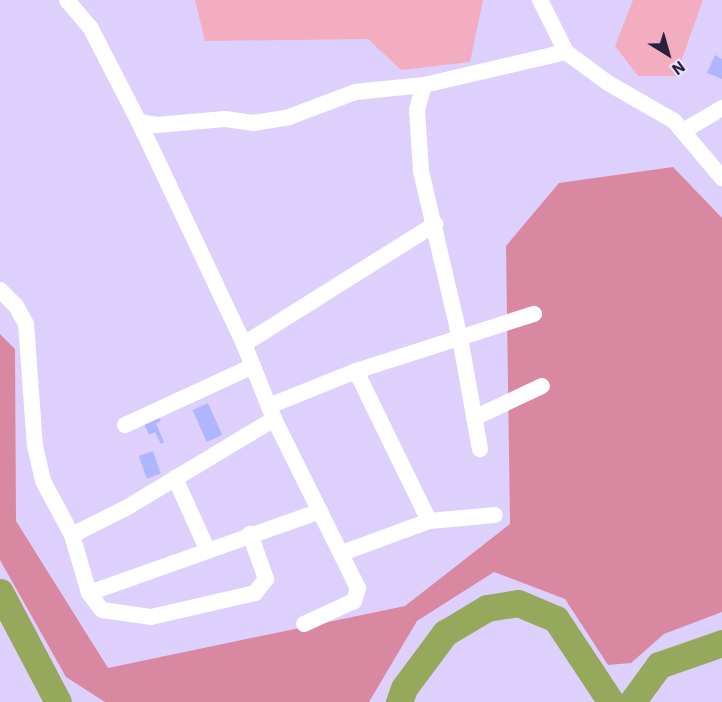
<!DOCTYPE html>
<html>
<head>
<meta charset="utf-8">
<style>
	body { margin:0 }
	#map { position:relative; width:722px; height:702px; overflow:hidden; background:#ded0fc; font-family:"IBM Plex Sans",sans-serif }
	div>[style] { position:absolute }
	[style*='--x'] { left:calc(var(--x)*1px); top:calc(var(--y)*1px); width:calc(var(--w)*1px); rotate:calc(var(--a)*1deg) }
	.green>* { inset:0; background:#f3adc1 }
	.forest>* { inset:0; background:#d988a1 }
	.river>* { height:27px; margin:-13.5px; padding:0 13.5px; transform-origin:13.5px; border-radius:13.5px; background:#96a85c }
	.building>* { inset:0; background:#afb6ff; transform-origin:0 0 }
	.minor>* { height:16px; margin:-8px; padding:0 8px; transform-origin:8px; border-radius:8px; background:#fff }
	span { translate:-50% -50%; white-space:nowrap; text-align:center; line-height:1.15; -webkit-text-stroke:4.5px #e9e0fe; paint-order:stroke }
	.north { position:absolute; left:638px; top:24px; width:60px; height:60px; -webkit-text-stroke:4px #e9e0fe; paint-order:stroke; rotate:143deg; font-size:16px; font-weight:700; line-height:24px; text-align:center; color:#2b213d }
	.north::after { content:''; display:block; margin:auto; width:21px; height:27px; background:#2b213d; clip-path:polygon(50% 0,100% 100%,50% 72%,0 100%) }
</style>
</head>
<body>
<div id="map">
	<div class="green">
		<div style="clip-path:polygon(195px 0,483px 0,470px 62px,401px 70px,368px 39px,205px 41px)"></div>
		<div style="clip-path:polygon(633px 0,703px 0,676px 76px,638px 76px,615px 46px)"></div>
	</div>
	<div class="forest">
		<div style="clip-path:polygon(673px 167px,722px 218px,722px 612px,664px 634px,631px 663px,608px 665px,565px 599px,494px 572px,417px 621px,369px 702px,105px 702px,66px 677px,0 560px,0 334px,15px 349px,16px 521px,108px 668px,405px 606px,510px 524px,506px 246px,559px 183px)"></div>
	</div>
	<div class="river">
		<div style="--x:0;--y:592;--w:124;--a:62.2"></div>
		<div style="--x:399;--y:702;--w:15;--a:-70"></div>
		<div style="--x:404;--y:688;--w:69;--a:-53.3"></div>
		<div style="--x:445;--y:633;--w:49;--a:-30.8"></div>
		<div style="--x:487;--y:608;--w:31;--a:-9"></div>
		<div style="--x:518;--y:603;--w:41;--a:22.8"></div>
		<div style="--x:556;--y:619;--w:100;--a:56.5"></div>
		<div style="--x:632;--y:702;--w:46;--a:-53.9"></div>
		<div style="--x:659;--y:665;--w:67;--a:-19.2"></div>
	</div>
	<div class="building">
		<div style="clip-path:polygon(715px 55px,722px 59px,722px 79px,707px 73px)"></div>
		<div style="left:208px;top:403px;width:35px;height:17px;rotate:66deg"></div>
		<div style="clip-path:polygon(159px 417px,161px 421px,156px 423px,164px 442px,161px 444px,155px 432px,149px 435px,144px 423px)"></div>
		<div style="left:153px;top:451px;width:24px;height:15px;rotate:71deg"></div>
	</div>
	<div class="minor">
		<div style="--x:67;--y:0;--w:35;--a:50"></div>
		<div style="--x:90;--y:27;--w:107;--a:62.7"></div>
		<div style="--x:139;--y:122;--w:246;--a:64.7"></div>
		<div style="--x:244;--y:344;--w:81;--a:68.2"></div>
		<div style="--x:274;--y:419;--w:189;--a:63.6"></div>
		<div style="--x:358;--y:588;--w:14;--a:107"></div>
		<div style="--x:354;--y:601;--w:55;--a:155.3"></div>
		<div style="--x:540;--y:0;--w:58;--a:63.4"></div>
		<div style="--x:566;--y:52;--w:52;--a:36.4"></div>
		<div style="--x:608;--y:83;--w:76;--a:29.9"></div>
		<div style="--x:674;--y:121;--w:75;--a:49.9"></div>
		<div style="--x:424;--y:85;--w:26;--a:106"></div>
		<div style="--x:417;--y:110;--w:61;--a:86.2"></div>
		<div style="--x:421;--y:171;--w:171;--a:76.9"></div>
		<div style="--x:460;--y:338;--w:113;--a:79.8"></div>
		<div style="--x:139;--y:122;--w:18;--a:9"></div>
		<div style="--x:157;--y:125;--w:68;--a:-5"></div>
		<div style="--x:225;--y:119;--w:28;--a:8"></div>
		<div style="--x:253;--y:123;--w:36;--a:-9"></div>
		<div style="--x:289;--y:117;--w:71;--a:-20.7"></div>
		<div style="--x:355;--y:92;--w:69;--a:-5.8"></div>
		<div style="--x:424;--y:85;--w:146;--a:-13.1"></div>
		<div style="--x:685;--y:130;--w:43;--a:-30.7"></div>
		<div style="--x:0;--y:290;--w:23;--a:45"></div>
		<div style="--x:16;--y:306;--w:21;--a:61"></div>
		<div style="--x:26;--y:324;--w:122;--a:85.8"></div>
		<div style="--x:35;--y:446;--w:36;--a:77"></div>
		<div style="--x:43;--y:481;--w:61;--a:61.8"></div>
		<div style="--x:72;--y:535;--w:60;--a:73.7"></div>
		<div style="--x:89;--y:593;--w:21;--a:53"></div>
		<div style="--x:102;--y:610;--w:49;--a:8.1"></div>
		<div style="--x:151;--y:617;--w:107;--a:-13"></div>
		<div style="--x:255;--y:593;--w:18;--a:-52"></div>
		<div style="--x:266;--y:579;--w:48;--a:-109.6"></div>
		<div style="--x:244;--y:344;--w:226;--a:-32.1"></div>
		<div style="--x:356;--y:371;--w:167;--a:64"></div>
		<div style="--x:269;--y:406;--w:94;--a:-21.9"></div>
		<div style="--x:356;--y:371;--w:187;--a:-17.8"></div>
		<div style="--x:474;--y:418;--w:75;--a:-25.2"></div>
		<div style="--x:125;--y:425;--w:141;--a:-24.7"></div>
		<div style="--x:175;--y:478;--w:78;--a:65.7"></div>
		<div style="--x:72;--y:535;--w:60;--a:-26.6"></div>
		<div style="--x:126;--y:508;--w:173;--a:-31"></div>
		<div style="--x:342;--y:553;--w:93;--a:-20.2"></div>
		<div style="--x:429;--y:521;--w:66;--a:-5.2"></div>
		<div style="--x:89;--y:593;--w:245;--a:-19.5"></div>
	</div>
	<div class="north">N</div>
</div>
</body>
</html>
